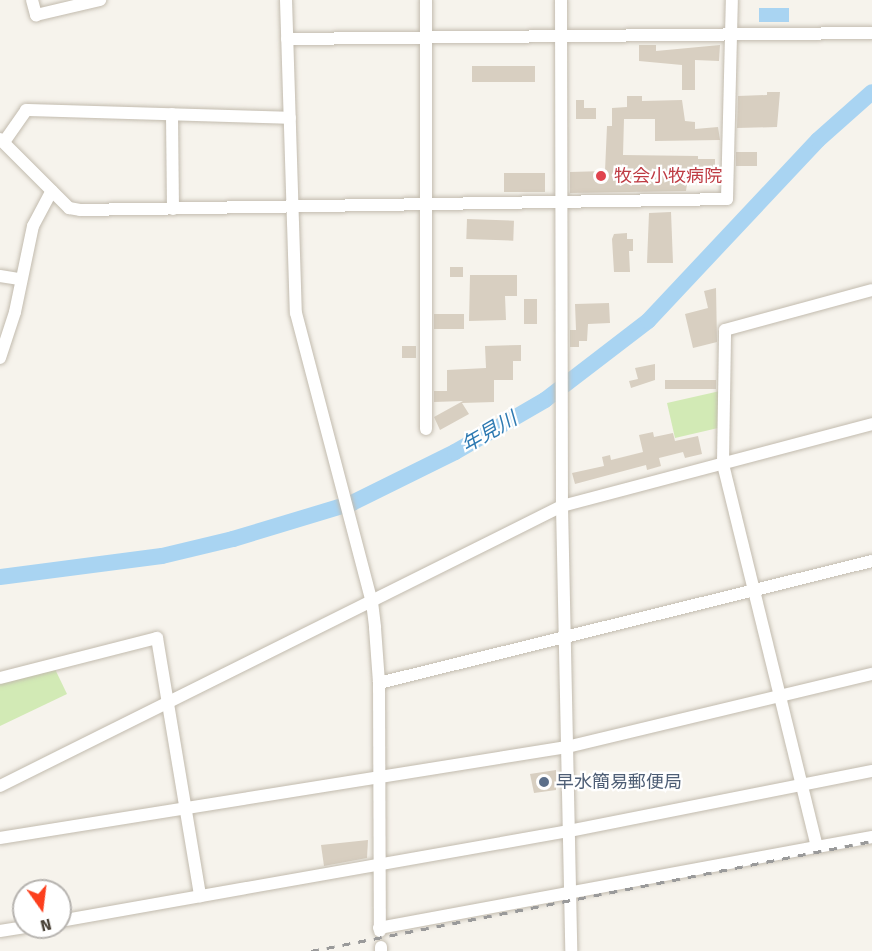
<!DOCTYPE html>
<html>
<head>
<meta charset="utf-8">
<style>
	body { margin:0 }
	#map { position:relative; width:872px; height:951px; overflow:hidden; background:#f6f3ec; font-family:"Fira Sans","Noto Sans JP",sans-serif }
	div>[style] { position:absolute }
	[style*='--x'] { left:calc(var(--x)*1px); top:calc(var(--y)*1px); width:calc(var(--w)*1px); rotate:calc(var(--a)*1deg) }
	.green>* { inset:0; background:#d2eab5 }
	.water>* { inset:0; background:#a9d4f2; transform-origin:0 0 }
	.river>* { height:16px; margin:-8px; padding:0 8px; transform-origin:8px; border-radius:8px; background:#a9d4f2 }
	.building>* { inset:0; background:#d8cfc1; transform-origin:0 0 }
	.roads { filter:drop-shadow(0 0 2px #c2bbae) drop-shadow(0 0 2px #c2bbae) }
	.minor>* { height:12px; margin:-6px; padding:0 6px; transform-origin:6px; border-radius:6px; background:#fff }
	.rail>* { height:3px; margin-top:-1.5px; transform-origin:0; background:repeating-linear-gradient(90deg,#9a9a9a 0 8px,transparent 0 16px) }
	.dots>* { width:16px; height:16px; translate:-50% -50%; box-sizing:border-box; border:3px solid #fff; border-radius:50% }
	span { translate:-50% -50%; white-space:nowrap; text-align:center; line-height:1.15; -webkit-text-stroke:4.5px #fff; paint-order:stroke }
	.health-label { font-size:18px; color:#be3a42 }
	.left { translate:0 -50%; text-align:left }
	.service-label { font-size:18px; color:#4e5e75 }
	.water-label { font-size:20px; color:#2e7ab2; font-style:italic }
	.north { position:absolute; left:12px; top:879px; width:60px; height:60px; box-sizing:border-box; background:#fff; border:2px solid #b7b4b0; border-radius:50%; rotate:166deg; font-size:16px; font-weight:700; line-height:24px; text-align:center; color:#4b4439 }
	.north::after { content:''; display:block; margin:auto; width:21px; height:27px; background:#fc3f1d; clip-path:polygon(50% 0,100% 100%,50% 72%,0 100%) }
</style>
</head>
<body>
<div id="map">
	<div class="green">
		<div style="clip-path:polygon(720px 391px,718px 428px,675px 438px,667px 403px)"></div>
		<div style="clip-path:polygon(54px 667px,67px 694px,0 726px,0 680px)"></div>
	</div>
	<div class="water">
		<div style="left:759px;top:8px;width:30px;height:14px"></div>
	</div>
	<div class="river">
		<div style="--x:0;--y:577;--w:163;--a:-7.4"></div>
		<div style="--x:162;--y:556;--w:73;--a:-13.5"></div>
		<div style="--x:233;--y:539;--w:124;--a:-16.8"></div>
		<div style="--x:352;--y:503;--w:115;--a:-26.3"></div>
		<div style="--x:455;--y:452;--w:104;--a:-30"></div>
		<div style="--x:545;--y:400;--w:130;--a:-37.5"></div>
		<div style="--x:648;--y:321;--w:248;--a:-46.8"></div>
		<div style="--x:818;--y:140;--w:72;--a:-41.6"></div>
	</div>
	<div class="building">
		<div style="clip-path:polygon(639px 45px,656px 45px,656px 51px,720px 45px,719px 61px,695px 60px,695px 90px,682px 90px,682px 65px,639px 61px)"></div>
		<div style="left:535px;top:66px;width:16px;height:63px;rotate:90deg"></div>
		<div style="clip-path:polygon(767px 92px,780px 92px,777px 127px,737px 128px,738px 96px,767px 95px)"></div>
		<div style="clip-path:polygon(627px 96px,642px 96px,642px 101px,682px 100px,685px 121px,695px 122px,695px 129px,718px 127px,720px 140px,655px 141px,655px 119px,624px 119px,623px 155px,698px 156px,698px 159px,715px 159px,715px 170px,689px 170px,686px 191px,570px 193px,570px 172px,605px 171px,607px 126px,612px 126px,612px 108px,627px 107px)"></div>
		<div style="clip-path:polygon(576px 100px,584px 100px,584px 108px,596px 108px,596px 119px,576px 119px)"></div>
		<div style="left:736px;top:152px;width:21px;height:14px"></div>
		<div style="left:504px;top:173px;width:41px;height:19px"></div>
		<div style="clip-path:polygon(671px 212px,673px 263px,647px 263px,649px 213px)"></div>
		<div style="left:467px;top:219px;width:47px;height:20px;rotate:2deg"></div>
		<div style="clip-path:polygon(627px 233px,627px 239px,633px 239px,633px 251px,629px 251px,630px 272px,614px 272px,612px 239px,614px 234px)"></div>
		<div style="left:450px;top:267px;width:13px;height:10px"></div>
		<div style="clip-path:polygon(470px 275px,517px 275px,517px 296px,505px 296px,506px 320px,469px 321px)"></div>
		<div style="clip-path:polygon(716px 288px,717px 342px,693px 348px,685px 314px,708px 308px,704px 291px)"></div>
		<div style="left:524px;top:299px;width:13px;height:25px"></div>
		<div style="clip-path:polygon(609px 303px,610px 323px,588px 324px,587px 341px,579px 341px,579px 347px,570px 347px,570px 330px,576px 330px,575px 304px)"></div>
		<div style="left:434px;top:314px;width:30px;height:15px"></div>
		<div style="clip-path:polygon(521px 345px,521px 361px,513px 361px,513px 380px,494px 380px,494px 402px,462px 403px,469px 414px,440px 430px,434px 417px,463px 401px,434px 402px,434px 391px,447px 391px,447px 370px,486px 368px,485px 346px)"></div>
		<div style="left:402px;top:346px;width:14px;height:12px"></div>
		<div style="clip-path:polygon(655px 364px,655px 380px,631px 388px,629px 381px,638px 379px,635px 368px)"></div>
		<div style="left:716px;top:380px;width:9px;height:51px;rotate:90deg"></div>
		<div style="clip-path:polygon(653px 432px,654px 437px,673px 433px,675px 441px,698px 436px,702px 454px,685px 458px,683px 452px,659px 458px,661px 466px,647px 470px,646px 465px,575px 484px,572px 473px,604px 466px,602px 457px,610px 455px,611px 460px,643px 452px,639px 435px)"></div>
		<div style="clip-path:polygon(556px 770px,556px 790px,534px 793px,530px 774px)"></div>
		<div style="clip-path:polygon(368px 840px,367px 858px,324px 866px,321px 845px)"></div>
	</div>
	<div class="roads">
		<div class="minor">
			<div style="--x:32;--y:0;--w:16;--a:75"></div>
			<div style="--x:36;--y:15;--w:66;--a:-13.2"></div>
			<div style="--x:286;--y:0;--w:313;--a:88.2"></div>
			<div style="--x:296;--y:313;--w:299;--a:75.3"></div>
			<div style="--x:372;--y:602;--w:26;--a:83"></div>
			<div style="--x:375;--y:628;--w:55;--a:85.8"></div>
			<div style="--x:379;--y:683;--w:248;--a:89.8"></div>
			<div style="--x:426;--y:0;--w:429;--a:90"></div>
			<div style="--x:561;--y:0;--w:506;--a:89.89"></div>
			<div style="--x:562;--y:506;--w:445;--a:88.8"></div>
			<div style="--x:287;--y:39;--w:585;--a:-0.59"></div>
			<div style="--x:172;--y:114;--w:95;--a:89.4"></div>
			<div style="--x:0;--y:139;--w:98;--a:45"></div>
			<div style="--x:69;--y:208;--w:11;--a:10"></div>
			<div style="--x:80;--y:210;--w:647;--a:-0.97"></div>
			<div style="--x:727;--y:199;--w:199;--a:-88.6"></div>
			<div style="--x:4;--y:142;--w:39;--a:-55"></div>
			<div style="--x:26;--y:110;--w:264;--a:1.7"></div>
			<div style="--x:0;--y:276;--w:20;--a:9"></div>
			<div style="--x:0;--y:358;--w:48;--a:-71.9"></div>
			<div style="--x:15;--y:312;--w:88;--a:-78.2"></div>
			<div style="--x:33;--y:226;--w:40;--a:-62"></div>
			<div style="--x:0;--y:678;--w:162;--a:-14.3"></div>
			<div style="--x:157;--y:638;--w:262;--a:80.5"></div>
			<div style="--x:379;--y:683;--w:508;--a:-13.9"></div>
			<div style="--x:0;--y:786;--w:628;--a:-26.48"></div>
			<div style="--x:562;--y:506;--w:321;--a:-14.8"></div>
			<div style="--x:0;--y:838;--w:574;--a:-9.12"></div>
			<div style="--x:567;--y:747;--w:314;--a:-13.5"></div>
			<div style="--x:817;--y:847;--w:56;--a:-10.3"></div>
			<div style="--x:60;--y:921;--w:517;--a:-10.03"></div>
			<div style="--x:569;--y:831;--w:309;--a:-11.2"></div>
			<div style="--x:379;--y:928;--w:445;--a:-10.5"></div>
			<div style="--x:817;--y:847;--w:395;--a:-103.8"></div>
			<div style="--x:723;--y:463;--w:133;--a:-89.1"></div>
			<div style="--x:725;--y:330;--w:152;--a:-15.2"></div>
			<div style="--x:0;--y:931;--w:24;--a:-9"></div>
			<div style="--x:381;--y:951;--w:4;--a:-90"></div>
		</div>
	</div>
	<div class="rail">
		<div style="--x:311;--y:951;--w:572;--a:-11.09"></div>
	</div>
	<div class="dots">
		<div style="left:601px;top:176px;background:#e0444e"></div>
		<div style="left:544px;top:782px;background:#5c6f8a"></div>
	</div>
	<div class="health-label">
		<span class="left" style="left:614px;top:176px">牧会小牧病院</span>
	</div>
	<div class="service-label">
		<span class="left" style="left:556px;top:782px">早水簡易郵便局</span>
	</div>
	<div class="water-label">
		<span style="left:489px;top:432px;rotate:-30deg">年見川</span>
	</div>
	<div class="north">N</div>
</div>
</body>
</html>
